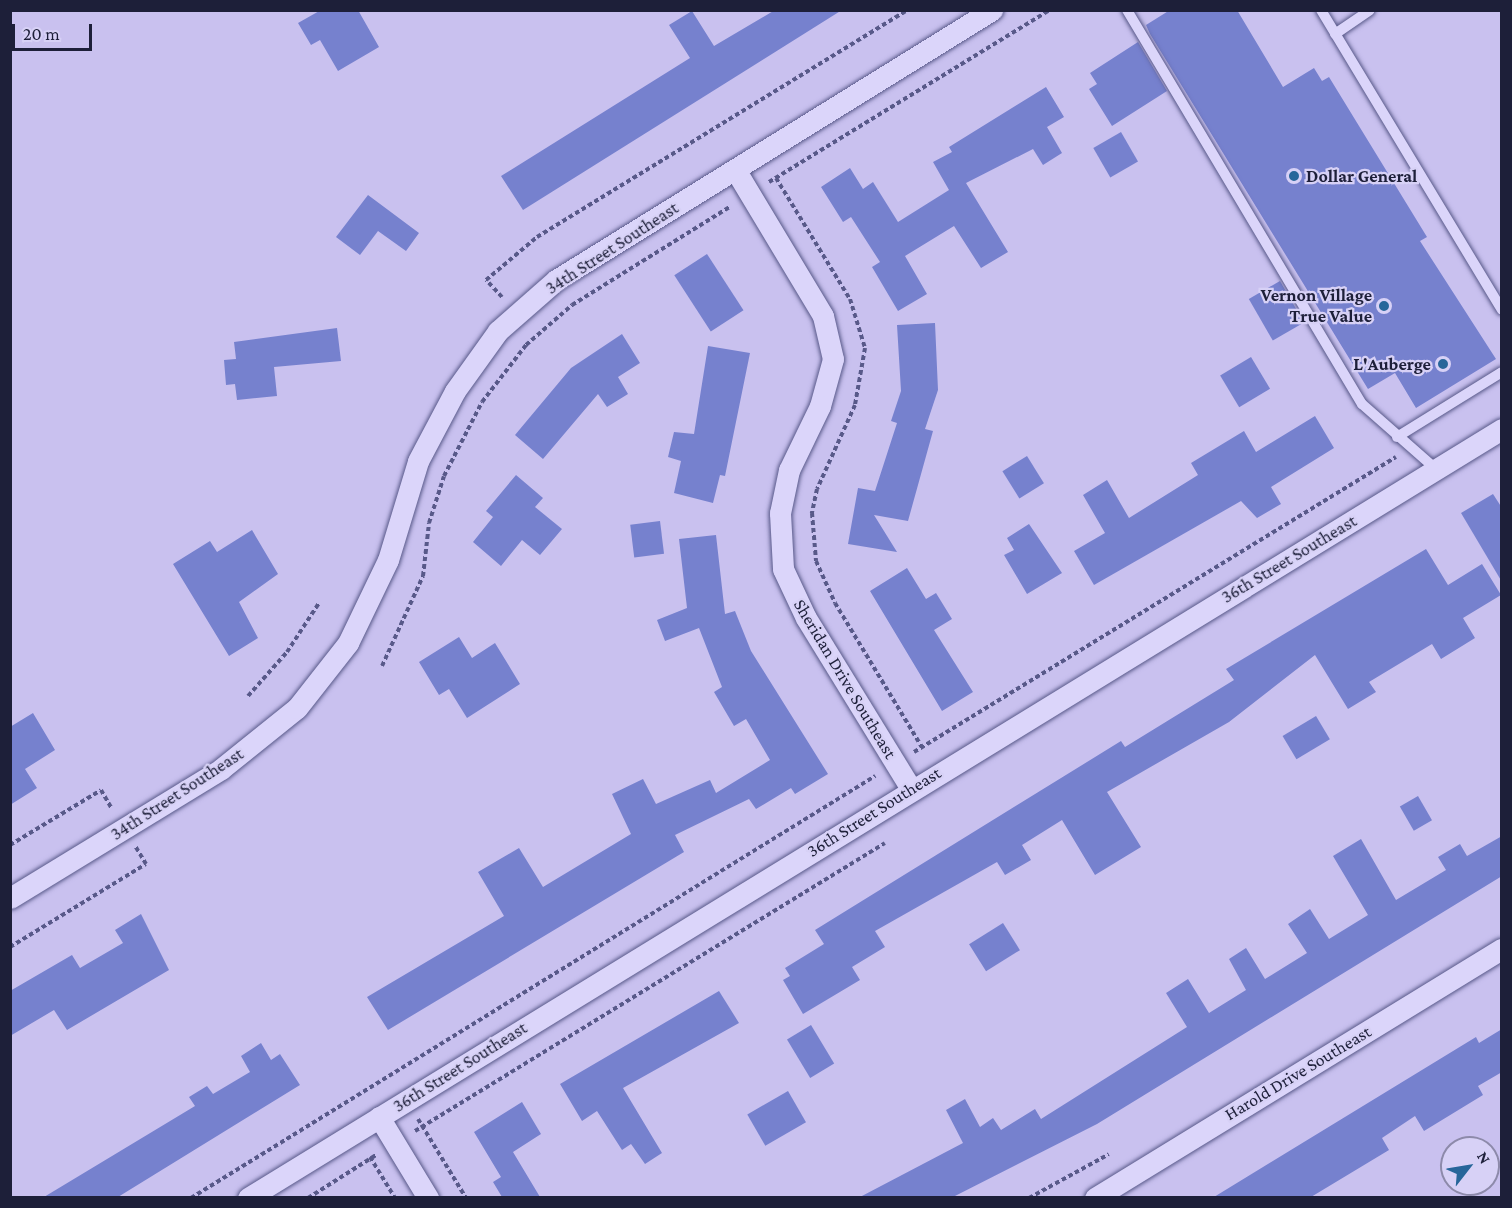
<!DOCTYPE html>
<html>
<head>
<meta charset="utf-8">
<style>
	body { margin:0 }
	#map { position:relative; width:1512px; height:1208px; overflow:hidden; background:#c9c1ef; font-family:"Crimson Pro",serif }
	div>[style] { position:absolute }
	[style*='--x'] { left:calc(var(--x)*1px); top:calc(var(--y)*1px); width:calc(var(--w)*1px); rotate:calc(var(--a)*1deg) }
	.building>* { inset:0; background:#7681ce; transform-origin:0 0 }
	.path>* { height:4px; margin-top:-2px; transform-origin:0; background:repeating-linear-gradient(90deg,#585989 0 4.5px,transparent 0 7.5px) }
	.roads { filter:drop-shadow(0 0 2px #585989) drop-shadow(0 0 2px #585989) }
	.service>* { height:10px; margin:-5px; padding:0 5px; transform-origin:5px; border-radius:5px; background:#dbd5fa }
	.minor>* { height:21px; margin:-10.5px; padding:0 10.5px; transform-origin:10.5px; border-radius:10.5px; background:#dbd5fa }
	.dots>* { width:16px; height:16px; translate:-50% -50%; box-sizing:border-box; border:3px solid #d7d1f6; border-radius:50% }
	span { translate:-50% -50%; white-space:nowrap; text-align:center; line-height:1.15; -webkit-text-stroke:4.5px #d7d1f6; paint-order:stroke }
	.poi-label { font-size:18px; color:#1d1f39; font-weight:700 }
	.left { translate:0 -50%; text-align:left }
	.right { translate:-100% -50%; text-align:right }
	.street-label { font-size:18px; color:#1d1f39 }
	.frame { position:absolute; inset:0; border:12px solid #1d1f39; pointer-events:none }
	.north { position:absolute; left:1440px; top:1136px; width:60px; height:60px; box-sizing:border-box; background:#d7d1f6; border:2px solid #8d8aaa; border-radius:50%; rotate:59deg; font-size:16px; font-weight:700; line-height:24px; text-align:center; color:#1d1f39 }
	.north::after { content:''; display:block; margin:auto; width:21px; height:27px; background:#27669a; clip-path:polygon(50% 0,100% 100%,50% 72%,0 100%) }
	.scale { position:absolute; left:12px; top:24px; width:80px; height:27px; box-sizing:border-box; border:3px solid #1d1f39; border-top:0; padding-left:8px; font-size:18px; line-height:21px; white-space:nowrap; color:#1d1f39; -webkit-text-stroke:4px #d7d1f6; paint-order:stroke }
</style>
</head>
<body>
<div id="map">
	<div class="building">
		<div style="clip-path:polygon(321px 10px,358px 10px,379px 47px,338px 71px,320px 40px,311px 45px,298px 23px)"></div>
		<div style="clip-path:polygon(775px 10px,842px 10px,523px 210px,501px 176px,690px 58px,669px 25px,692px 11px,714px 46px)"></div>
		<div style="clip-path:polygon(1170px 10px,1237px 10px,1283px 87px,1314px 68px,1322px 81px,1329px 77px,1427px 237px,1420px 241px,1496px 359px,1416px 408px,1395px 373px,1368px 389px,1150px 34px,1146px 25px)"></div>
		<div style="clip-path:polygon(1138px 42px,1167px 91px,1112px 126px,1089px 89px,1097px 84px,1090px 73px)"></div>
		<div style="clip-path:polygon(1046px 87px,1064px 117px,1047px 127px,1062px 153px,1043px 165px,1033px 149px,966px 183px,1008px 252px,981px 268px,954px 226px,905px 256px,927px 294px,898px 311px,872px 267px,880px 262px,851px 217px,843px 222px,821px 187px,850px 168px,863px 189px,873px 182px,898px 222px,949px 190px,933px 162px,952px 152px,949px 147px)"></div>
		<div style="left:1121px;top:132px;width:34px;height:32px;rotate:60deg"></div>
		<div style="clip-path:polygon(368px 195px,419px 233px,406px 251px,378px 231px,360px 255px,336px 237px)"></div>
		<div style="left:707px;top:254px;width:67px;height:39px;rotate:57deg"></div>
		<div style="left:1280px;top:281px;width:48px;height:36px;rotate:60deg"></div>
		<div style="clip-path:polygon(935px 323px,938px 390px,925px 429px,933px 431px,908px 521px,874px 515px,897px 552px,848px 544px,858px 488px,875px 491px,897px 423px,891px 421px,901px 391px,897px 325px)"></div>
		<div style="clip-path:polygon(337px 328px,341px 361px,274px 367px,277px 396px,237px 400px,235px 384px,226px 385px,224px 360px,236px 359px,234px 342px)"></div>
		<div style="clip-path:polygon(622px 334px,640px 363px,618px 377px,628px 394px,607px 407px,598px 394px,543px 459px,515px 435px,571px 368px)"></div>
		<div style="clip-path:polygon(708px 346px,750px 353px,725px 476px,720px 475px,713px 503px,674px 493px,681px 461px,668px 457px,674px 432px,694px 434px)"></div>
		<div style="left:1251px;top:357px;width:37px;height:36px;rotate:59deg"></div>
		<div style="clip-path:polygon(1315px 416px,1334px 448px,1271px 487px,1281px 504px,1257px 518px,1241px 501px,1094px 585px,1074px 551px,1105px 533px,1083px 495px,1107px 480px,1129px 518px,1198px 475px,1191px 463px,1244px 431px,1256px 452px)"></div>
		<div style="left:1027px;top:456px;width:32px;height:29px;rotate:58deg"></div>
		<div style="clip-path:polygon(516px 475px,543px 498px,535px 507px,562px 529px,540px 555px,522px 540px,501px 566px,473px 542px,493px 517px,486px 511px)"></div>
		<div style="clip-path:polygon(1493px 494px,1502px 508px,1502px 582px,1461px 513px)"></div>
		<div style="left:660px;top:521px;width:33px;height:30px;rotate:83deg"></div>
		<div style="clip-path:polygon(1029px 524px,1062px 573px,1027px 594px,1004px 555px,1014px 550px,1007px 538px)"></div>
		<div style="clip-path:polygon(252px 530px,278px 574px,239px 602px,258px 638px,229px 656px,173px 564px,210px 541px,217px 552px)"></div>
		<div style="clip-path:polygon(716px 535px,725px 614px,735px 611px,751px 651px,828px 774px,795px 794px,791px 788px,756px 809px,749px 799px,675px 835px,684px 852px,388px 1030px,367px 997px,504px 916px,478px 872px,519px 848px,543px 887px,631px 834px,612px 794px,643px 779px,656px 804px,710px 780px,716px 793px,770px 760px,746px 719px,734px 726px,714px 692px,722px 687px,699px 628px,665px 641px,657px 620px,687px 608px,679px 539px)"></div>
		<div style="clip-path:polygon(1426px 549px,1448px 585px,1482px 564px,1501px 595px,1463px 618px,1475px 638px,1441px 659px,1432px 644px,1369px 682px,1376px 692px,1348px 709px,1315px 655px,1229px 722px,1107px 792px,1141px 847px,1095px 875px,1062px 820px,1022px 845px,1031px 860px,1005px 875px,997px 862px,875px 931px,885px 947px,852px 967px,860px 980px,803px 1014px,783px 980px,790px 976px,785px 968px,824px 944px,815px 930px,1121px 741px,1125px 747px,1234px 680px,1226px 669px)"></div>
		<div style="clip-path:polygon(907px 568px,926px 599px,936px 593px,952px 619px,934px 630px,973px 692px,942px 711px,870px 591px)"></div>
		<div style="clip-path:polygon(459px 637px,472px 658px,495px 643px,520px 684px,467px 718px,449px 689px,439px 695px,419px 662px)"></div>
		<div style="clip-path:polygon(33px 713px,55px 750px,25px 769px,37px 788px,10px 805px,10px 727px)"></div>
		<div style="left:1316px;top:716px;width:27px;height:39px;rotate:59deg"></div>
		<div style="left:1418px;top:796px;width:28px;height:21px;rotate:60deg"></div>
		<div style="clip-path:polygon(1502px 836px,1502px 876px,1097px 1124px,953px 1197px,860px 1197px,963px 1143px,946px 1110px,965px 1099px,980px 1127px,993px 1118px,1001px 1130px,1035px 1109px,1041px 1119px,1187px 1027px,1166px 993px,1188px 979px,1209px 1013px,1246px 990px,1229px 959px,1246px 948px,1265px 979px,1307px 953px,1288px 924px,1310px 909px,1329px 939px,1368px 915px,1333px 856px,1361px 839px,1396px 900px,1446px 870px,1438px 857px,1460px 844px,1467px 856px)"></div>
		<div style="clip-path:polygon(141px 914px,169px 970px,67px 1030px,54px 1010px,10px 1036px,10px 991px,72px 955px,80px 968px,123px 943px,115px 930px)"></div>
		<div style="left:1003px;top:923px;width:32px;height:40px;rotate:58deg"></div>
		<div style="clip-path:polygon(719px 991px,739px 1023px,623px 1088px,662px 1153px,645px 1164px,631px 1144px,622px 1150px,597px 1111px,582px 1121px,560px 1084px)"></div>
		<div style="left:811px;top:1025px;width:45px;height:28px;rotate:59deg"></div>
		<div style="clip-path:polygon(1502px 1029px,1502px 1072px,1478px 1086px,1483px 1095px,1424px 1131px,1415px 1116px,1382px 1138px,1389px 1150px,1311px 1197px,1214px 1197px,1476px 1037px,1479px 1043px)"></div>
		<div style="clip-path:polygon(261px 1043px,271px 1060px,280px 1054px,300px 1085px,118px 1197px,44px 1197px,195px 1106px,189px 1097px,207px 1086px,213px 1094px,250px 1072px,241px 1056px)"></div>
		<div style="left:788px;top:1091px;width:36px;height:47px;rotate:60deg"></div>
		<div style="clip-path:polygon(522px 1102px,541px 1134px,513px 1152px,540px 1197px,502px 1197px,493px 1182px,501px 1177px,474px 1132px)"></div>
	</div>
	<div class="path">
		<div style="--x:776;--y:178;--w:142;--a:58.6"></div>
		<div style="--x:850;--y:299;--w:51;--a:73"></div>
		<div style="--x:865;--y:348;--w:58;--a:100"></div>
		<div style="--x:855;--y:405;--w:92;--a:114.3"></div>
		<div style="--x:817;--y:489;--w:25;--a:102"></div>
		<div style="--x:812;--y:513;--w:48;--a:85.2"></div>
		<div style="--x:816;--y:561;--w:46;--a:65.7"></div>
		<div style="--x:835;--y:603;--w:168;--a:58.9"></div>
		<div style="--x:769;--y:182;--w:329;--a:-31.5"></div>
		<div style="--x:502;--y:297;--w:23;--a:-133"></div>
		<div style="--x:486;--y:280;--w:67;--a:-40.1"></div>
		<div style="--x:537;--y:237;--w:434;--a:-31.5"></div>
		<div style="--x:382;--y:666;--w:99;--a:-65.5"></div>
		<div style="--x:423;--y:576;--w:53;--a:-83.5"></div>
		<div style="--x:429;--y:523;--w:49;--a:-72.3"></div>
		<div style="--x:444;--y:476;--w:83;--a:-62.8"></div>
		<div style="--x:482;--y:402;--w:72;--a:-52.3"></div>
		<div style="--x:526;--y:345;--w:61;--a:-41"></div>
		<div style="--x:572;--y:305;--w:187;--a:-31.9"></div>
		<div style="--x:248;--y:696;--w:59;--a:-48.4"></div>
		<div style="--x:287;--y:652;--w:59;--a:-56.9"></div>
		<div style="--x:914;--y:752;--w:565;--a:-31.47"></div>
		<div style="--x:10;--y:845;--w:106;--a:-31.1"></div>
		<div style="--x:101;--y:790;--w:22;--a:60"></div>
		<div style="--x:10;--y:947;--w:159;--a:-31.4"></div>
		<div style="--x:146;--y:864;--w:21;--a:-121"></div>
		<div style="--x:418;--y:1119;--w:92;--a:58.7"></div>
		<div style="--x:415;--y:1131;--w:551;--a:-31.5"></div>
		<div style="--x:370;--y:1157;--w:48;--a:58.6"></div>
		<div style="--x:191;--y:1198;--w:804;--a:-31.67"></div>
		<div style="--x:308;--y:1198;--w:80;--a:-32.3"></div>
		<div style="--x:1029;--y:1198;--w:91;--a:-28.8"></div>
	</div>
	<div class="roads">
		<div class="service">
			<div style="--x:1127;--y:10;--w:459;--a:59.2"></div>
			<div style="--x:1362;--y:404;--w:98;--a:41.3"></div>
			<div style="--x:1321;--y:10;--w:350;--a:58.9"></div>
			<div style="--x:1335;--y:34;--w:42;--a:-34.4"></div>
			<div style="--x:1397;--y:437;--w:123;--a:-31.8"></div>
		</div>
		<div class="minor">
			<div style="--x:736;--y:171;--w:169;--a:59"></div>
			<div style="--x:823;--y:316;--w:44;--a:76.9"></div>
			<div style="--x:833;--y:359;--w:49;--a:105.5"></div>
			<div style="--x:820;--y:406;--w:71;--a:115.8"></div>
			<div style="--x:789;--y:470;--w:44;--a:101.8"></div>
			<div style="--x:780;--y:513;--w:56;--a:86.9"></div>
			<div style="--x:783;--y:569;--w:54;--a:64.9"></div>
			<div style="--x:806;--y:618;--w:201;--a:58.4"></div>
			<div style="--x:10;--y:898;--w:247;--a:-31.4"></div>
			<div style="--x:221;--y:769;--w:97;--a:-38.8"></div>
			<div style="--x:297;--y:708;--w:83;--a:-51.9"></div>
			<div style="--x:348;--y:643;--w:92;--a:-64.3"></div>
			<div style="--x:388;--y:560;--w:103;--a:-73.1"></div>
			<div style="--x:418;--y:461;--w:79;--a:-62.1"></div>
			<div style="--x:455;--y:391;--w:74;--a:-54.4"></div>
			<div style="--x:498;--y:331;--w:77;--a:-41.3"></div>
			<div style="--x:556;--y:280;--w:513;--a:-31.77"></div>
			<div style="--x:379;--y:1117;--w:95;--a:58.8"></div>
			<div style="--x:248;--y:1198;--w:1471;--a:-31.52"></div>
			<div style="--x:1095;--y:1198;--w:477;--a:-31.5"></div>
		</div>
	</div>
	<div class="dots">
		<div style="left:1294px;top:176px;background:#27669a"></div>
		<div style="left:1384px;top:306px;background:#27669a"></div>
		<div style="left:1443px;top:364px;background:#27669a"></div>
	</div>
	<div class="poi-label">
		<span class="left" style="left:1306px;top:176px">Dollar General</span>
		<span class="right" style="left:1372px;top:306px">Vernon Village<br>True Value</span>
		<span class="right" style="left:1431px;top:364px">L'Auberge</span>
	</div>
	<div class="street-label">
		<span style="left:612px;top:248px;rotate:-33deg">34th Street Southeast</span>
		<span style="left:1289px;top:559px;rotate:-31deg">36th Street Southeast</span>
		<span style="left:845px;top:679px;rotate:59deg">Sheridan Drive Southeast</span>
		<span style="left:177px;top:794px;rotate:-33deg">34th Street Southeast</span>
		<span style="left:874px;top:812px;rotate:-32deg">36th Street Southeast</span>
		<span style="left:460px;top:1067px;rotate:-32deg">36th Street Southeast</span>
		<span style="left:1298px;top:1073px;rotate:-31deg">Harold Drive Southeast</span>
	</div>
	<div class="frame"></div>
	<div class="north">N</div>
	<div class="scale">20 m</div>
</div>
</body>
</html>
